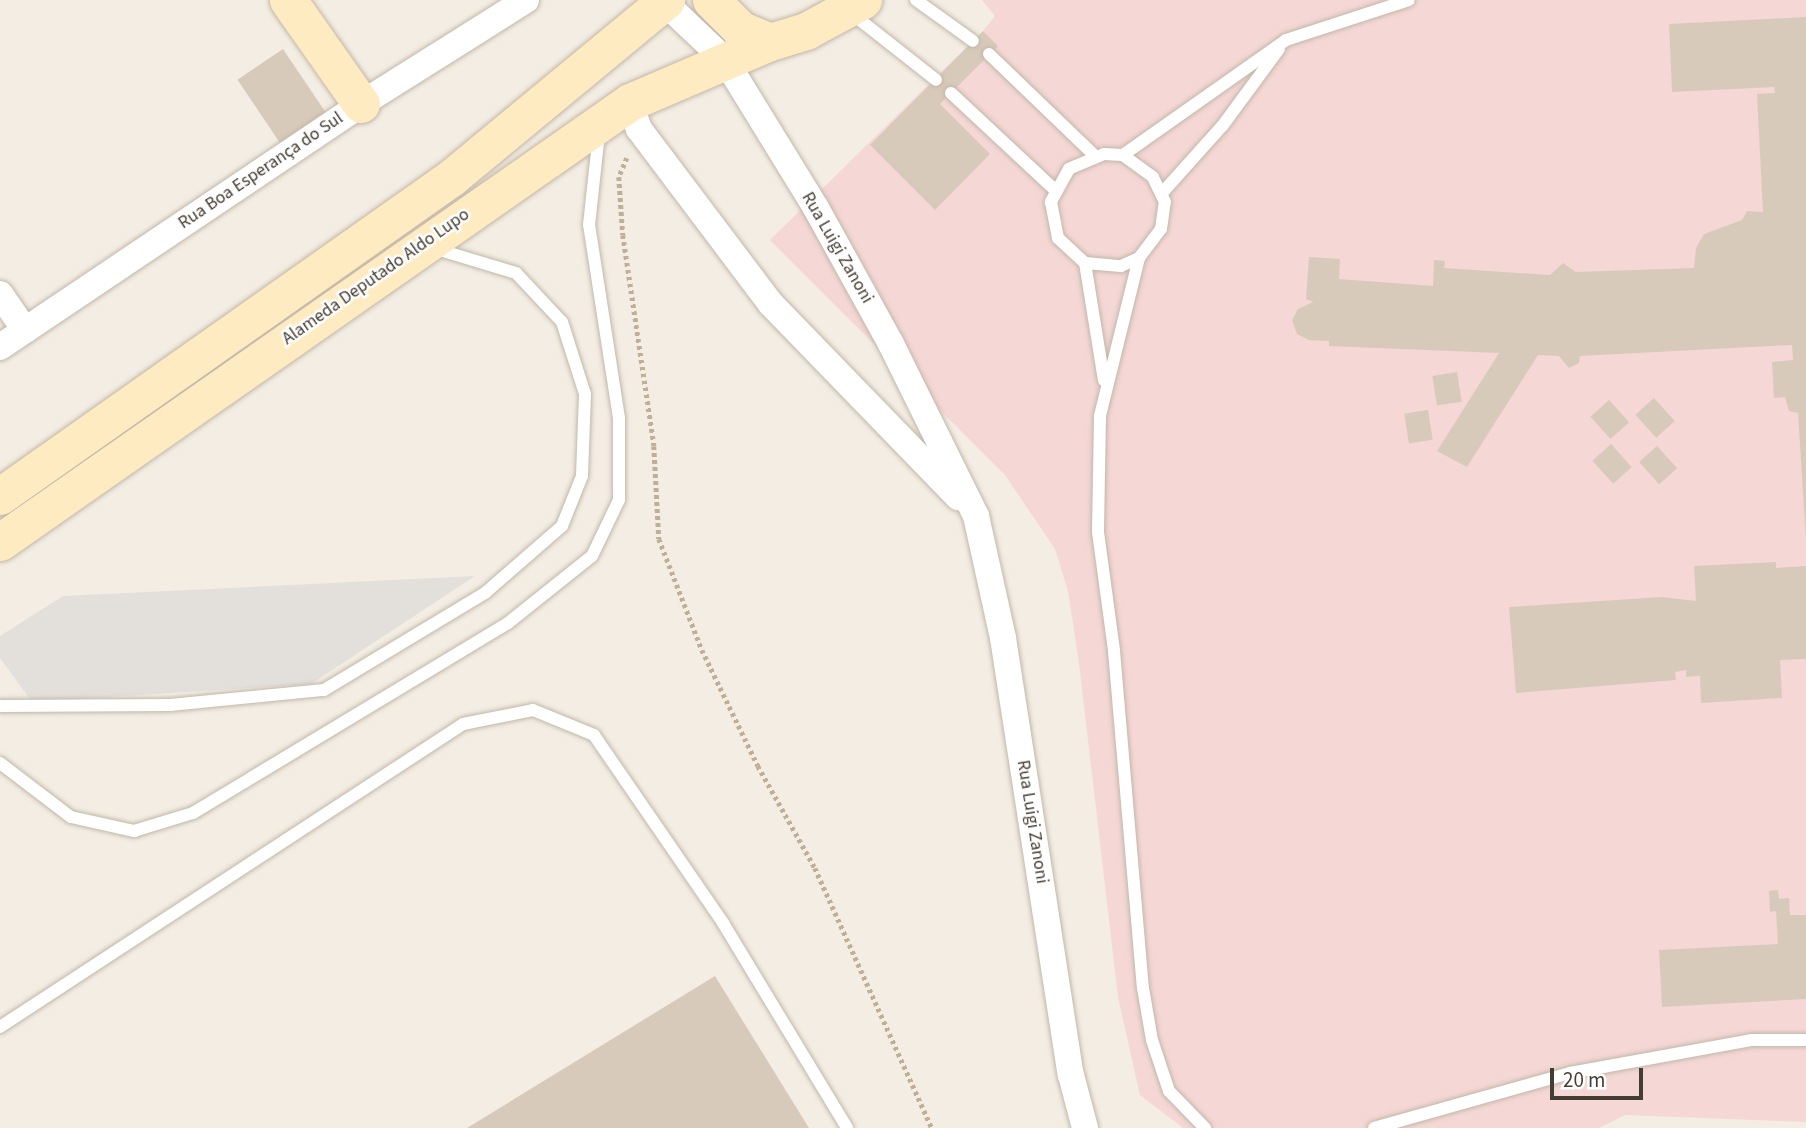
<!DOCTYPE html>
<html>
<head>
<meta charset="utf-8">
<style>
	body { margin:0 }
	#map { position:relative; width:1806px; height:1128px; overflow:hidden; background:#f3ede3; font-family:"Source Sans 3",sans-serif }
	div>[style] { position:absolute }
	[style*='--x'] { left:calc(var(--x)*1px); top:calc(var(--y)*1px); width:calc(var(--w)*1px); rotate:calc(var(--a)*1deg) }
	.medical>* { inset:0; background:#f5d7d5 }
	.parking>* { inset:0; background:#e3e0dc }
	.building>* { inset:0; background:#d8cabb; transform-origin:0 0 }
	.path>* { height:4.5px; margin-top:-2.25px; transform-origin:0; background:repeating-linear-gradient(90deg,#c1af95 0 3.5px,transparent 0 7px) }
	.roads { filter:drop-shadow(0 0 2px #c2b7a8) drop-shadow(0 0 2px #c2b7a8) }
	.lane>* { height:12px; margin:-6px; padding:0 6px; transform-origin:6px; border-radius:6px; background:#fff }
	.street>* { height:26px; margin:-13px; padding:0 13px; transform-origin:13px; border-radius:13px; background:#fff }
	.secondary>* { height:37px; margin:-18.5px; padding:0 18.5px; transform-origin:18.5px; border-radius:18.5px; background:#ffebc1 }
	span { translate:-50% -50%; white-space:nowrap; text-align:center; line-height:1.15; -webkit-text-stroke:5px #fff; paint-order:stroke }
	.street-label { font-size:18px; color:#453d33 }
	.scale { position:absolute; left:1550px; top:1068px; width:93px; height:32px; box-sizing:border-box; border:4px solid #453d33; border-top:0; padding-left:9px; font-size:21px; line-height:24px; white-space:nowrap; color:#453d33; -webkit-text-stroke:5px #fff; paint-order:stroke }
</style>
</head>
<body>
<div id="map">
	<div class="medical">
		<div style="clip-path:polygon(982px 0,1806px 0,1806px 1122px,1625px 1115px,1599px 1128px,1183px 1128px,1140px 1095px,1118px 997px,1079px 663px,1068px 591px,1055px 549px,1005px 475px,770px 240px,983px 31px,995px 16px)"></div>
	</div>
	<div class="parking">
		<div style="clip-path:polygon(475px 576px,311px 684px,32px 702px,0 658px,0 636px,63px 596px)"></div>
	</div>
	<div class="building">
		<div style="clip-path:polygon(1806px 17px,1806px 539px,1798px 413px,1789px 411px,1785px 397px,1774px 398px,1772px 362px,1793px 360px,1792px 345px,1580px 356px,1579px 363px,1569px 368px,1559px 356px,1538px 355px,1467px 467px,1437px 451px,1499px 353px,1329px 346px,1329px 341px,1309px 340px,1297px 334px,1292px 320px,1298px 309px,1313px 302px,1306px 299px,1309px 257px,1340px 259px,1339px 279px,1433px 286px,1434px 260px,1445px 261px,1444px 268px,1550px 275px,1563px 263px,1576px 272px,1694px 268px,1696px 248px,1704px 234px,1742px 220px,1747px 211px,1763px 212px,1757px 94px,1775px 93px,1774px 87px,1672px 92px,1669px 24px)"></div>
		<div style="clip-path:polygon(983px 31px,998px 46px,940px 104px,990px 154px,935px 210px,870px 145px)"></div>
		<div style="left:283px;top:49px;width:81px;height:55px;rotate:56deg"></div>
		<div style="left:1457px;top:372px;width:30px;height:25px;rotate:81deg"></div>
		<div style="left:1654px;top:398px;width:31px;height:25px;rotate:48deg"></div>
		<div style="left:1609px;top:400px;width:30px;height:25px;rotate:48deg"></div>
		<div style="left:1428px;top:410px;width:30px;height:24px;rotate:81deg"></div>
		<div style="left:1611px;top:444px;width:31px;height:25px;rotate:48deg"></div>
		<div style="left:1657px;top:446px;width:30px;height:24px;rotate:48deg"></div>
		<div style="clip-path:polygon(1776px 562px,1776px 568px,1806px 566px,1806px 659px,1780px 660px,1782px 698px,1701px 703px,1700px 676px,1686px 677px,1686px 670px,1675px 672px,1676px 680px,1516px 693px,1509px 607px,1662px 597px,1696px 601px,1694px 566px)"></div>
		<div style="clip-path:polygon(1778px 890px,1779px 899px,1789px 898px,1790px 915px,1806px 915px,1806px 999px,1662px 1007px,1659px 950px,1778px 944px,1776px 911px,1770px 912px,1769px 891px)"></div>
		<div style="clip-path:polygon(715px 976px,809px 1128px,467px 1128px)"></div>
	</div>
	<div class="path">
		<div style="--x:627;--y:158;--w:21;--a:113"></div>
		<div style="--x:619;--y:177;--w:58;--a:86.1"></div>
		<div style="--x:623;--y:235;--w:213;--a:81.6"></div>
		<div style="--x:654;--y:446;--w:93;--a:86.9"></div>
		<div style="--x:659;--y:539;--w:119;--a:68.8"></div>
		<div style="--x:702;--y:650;--w:129;--a:64.2"></div>
		<div style="--x:758;--y:766;--w:117;--a:60.8"></div>
		<div style="--x:815;--y:868;--w:285;--a:65.8"></div>
	</div>
	<div class="roads">
		<div class="lane">
			<div style="--x:916;--y:0;--w:70;--a:35.7"></div>
			<div style="--x:851;--y:13;--w:108;--a:38.2"></div>
			<div style="--x:989;--y:54;--w:147;--a:43.9"></div>
			<div style="--x:951;--y:93;--w:142;--a:43"></div>
			<div style="--x:1123;--y:155;--w:199;--a:-35.2"></div>
			<div style="--x:1286;--y:40;--w:129;--a:-18"></div>
			<div style="--x:1162;--y:193;--w:91;--a:-48.1"></div>
			<div style="--x:1223;--y:125;--w:94;--a:-53.6"></div>
			<div style="--x:1139;--y:258;--w:163;--a:103.9"></div>
			<div style="--x:1100;--y:416;--w:116;--a:91"></div>
			<div style="--x:1098;--y:532;--w:120;--a:82.3"></div>
			<div style="--x:1114;--y:651;--w:338;--a:85.1"></div>
			<div style="--x:1143;--y:988;--w:53;--a:80.2"></div>
			<div style="--x:1152;--y:1040;--w:54;--a:71.6"></div>
			<div style="--x:1169;--y:1091;--w:52;--a:45.8"></div>
			<div style="--x:1085;--y:263;--w:36;--a:5"></div>
			<div style="--x:1121;--y:266;--w:20;--a:-24"></div>
			<div style="--x:1139;--y:258;--w:36;--a:-53"></div>
			<div style="--x:1161;--y:229;--w:27;--a:-82"></div>
			<div style="--x:1165;--y:202;--w:28;--a:-116"></div>
			<div style="--x:1153;--y:177;--w:37;--a:-144"></div>
			<div style="--x:1123;--y:155;--w:19;--a:-177"></div>
			<div style="--x:1104;--y:154;--w:38;--a:157"></div>
			<div style="--x:1069;--y:169;--w:38;--a:119"></div>
			<div style="--x:1051;--y:202;--w:37;--a:79"></div>
			<div style="--x:1058;--y:238;--w:37;--a:43"></div>
			<div style="--x:1085;--y:263;--w:119;--a:80.8"></div>
			<div style="--x:0;--y:706;--w:170;--a:-0.3"></div>
			<div style="--x:170;--y:705;--w:155;--a:-5.6"></div>
			<div style="--x:324;--y:690;--w:188;--a:-31.1"></div>
			<div style="--x:485;--y:593;--w:102;--a:-41"></div>
			<div style="--x:562;--y:526;--w:54;--a:-68.2"></div>
			<div style="--x:582;--y:476;--w:82;--a:-87.9"></div>
			<div style="--x:585;--y:394;--w:76;--a:-107.7"></div>
			<div style="--x:562;--y:322;--w:67;--a:-133.2"></div>
			<div style="--x:516;--y:273;--w:87;--a:-163.2"></div>
			<div style="--x:0;--y:763;--w:89;--a:37.3"></div>
			<div style="--x:71;--y:817;--w:65;--a:12.5"></div>
			<div style="--x:134;--y:831;--w:62;--a:-17"></div>
			<div style="--x:193;--y:813;--w:368;--a:-31.1"></div>
			<div style="--x:508;--y:623;--w:107;--a:-38.6"></div>
			<div style="--x:592;--y:556;--w:62;--a:-64.3"></div>
			<div style="--x:619;--y:500;--w:82;--a:-90"></div>
			<div style="--x:619;--y:418;--w:195;--a:-98.8"></div>
			<div style="--x:589;--y:225;--w:93;--a:-83.8"></div>
			<div style="--x:0;--y:1027;--w:553;--a:-33.2"></div>
			<div style="--x:463;--y:724;--w:71;--a:-11.3"></div>
			<div style="--x:533;--y:710;--w:66;--a:22.3"></div>
			<div style="--x:594;--y:735;--w:228;--a:55.5"></div>
			<div style="--x:723;--y:923;--w:240;--a:58.8"></div>
			<div style="--x:1374;--y:1128;--w:204;--a:-15.7"></div>
			<div style="--x:1570;--y:1073;--w:184;--a:-10.3"></div>
			<div style="--x:1751;--y:1040;--w:55;--a:0"></div>
		</div>
		<div class="street">
			<div style="--x:665;--y:3;--w:83;--a:43.5"></div>
			<div style="--x:725;--y:60;--w:174;--a:58.4"></div>
			<div style="--x:816;--y:208;--w:155;--a:61.1"></div>
			<div style="--x:891;--y:344;--w:192;--a:63.7"></div>
			<div style="--x:976;--y:516;--w:125;--a:77.5"></div>
			<div style="--x:1003;--y:638;--w:442;--a:81.2"></div>
			<div style="--x:1071;--y:1075;--w:55;--a:75.2"></div>
			<div style="--x:630;--y:102;--w:28;--a:72"></div>
			<div style="--x:639;--y:129;--w:219;--a:53"></div>
			<div style="--x:771;--y:304;--w:269;--a:45.9"></div>
			<div style="--x:0;--y:294;--w:44;--a:55.2"></div>
			<div style="--x:0;--y:347;--w:435;--a:-33.9"></div>
			<div style="--x:361;--y:104;--w:195;--a:-32.2"></div>
		</div>
		<div class="secondary">
			<div style="--x:288;--y:0;--w:127;--a:54.9"></div>
			<div style="--x:711;--y:0;--w:42;--a:45"></div>
			<div style="--x:741;--y:30;--w:31;--a:22"></div>
			<div style="--x:770;--y:42;--w:38;--a:-17"></div>
			<div style="--x:806;--y:31;--w:65;--a:-28.5"></div>
			<div style="--x:0;--y:496;--w:552;--a:-35.19"></div>
			<div style="--x:451;--y:178;--w:279;--a:-39.6"></div>
			<div style="--x:0;--y:542;--w:768;--a:-34.93"></div>
			<div style="--x:630;--y:102;--w:152;--a:-23.2"></div>
		</div>
	</div>
	<div class="street-label">
		<span style="left:261px;top:171px;rotate:-34deg">Rua Boa Esperança do Sul</span>
		<span style="left:837px;top:248px;rotate:60deg">Rua Luigi Zanoni</span>
		<span style="left:376px;top:277px;rotate:-35deg">Alameda Deputado Aldo Lupo</span>
		<span style="left:1032px;top:822px;rotate:81deg">Rua Luigi Zanoni</span>
	</div>
	<div class="scale">20 m</div>
</div>
</body>
</html>
